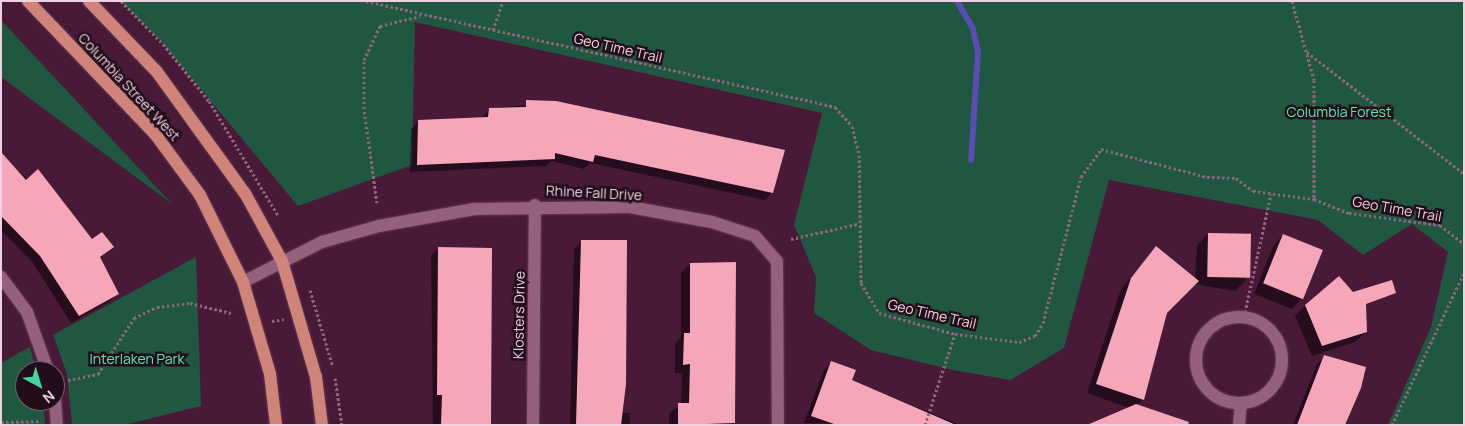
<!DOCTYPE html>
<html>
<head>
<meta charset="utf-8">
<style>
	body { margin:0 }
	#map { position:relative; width:1465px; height:426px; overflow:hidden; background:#481a37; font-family:Manrope,sans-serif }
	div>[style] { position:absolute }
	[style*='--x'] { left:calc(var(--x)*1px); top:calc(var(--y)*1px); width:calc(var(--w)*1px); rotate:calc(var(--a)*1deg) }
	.green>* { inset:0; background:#1f5741 }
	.shadow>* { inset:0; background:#0007 }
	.stream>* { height:6px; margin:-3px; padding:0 3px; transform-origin:3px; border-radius:3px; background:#594db4 }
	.building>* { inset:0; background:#f5a6b9; transform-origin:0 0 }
	.path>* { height:3px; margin-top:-1.5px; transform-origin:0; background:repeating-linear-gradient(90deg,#8e677f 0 2.5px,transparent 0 5px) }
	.roads { filter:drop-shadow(0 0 1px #633b55) drop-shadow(0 0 1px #633b55) }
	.minor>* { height:12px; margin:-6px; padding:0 6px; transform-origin:6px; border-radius:6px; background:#955f7e }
	.minor>.ring { margin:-6px; padding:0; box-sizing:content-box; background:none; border:12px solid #955f7e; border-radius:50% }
	.major>* { height:12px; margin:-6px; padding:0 6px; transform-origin:6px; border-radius:6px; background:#d08479 }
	span { translate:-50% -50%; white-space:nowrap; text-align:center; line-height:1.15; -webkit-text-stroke:5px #220e1a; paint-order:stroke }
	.street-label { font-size:14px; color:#efd1e1 }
	.park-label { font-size:14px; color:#57ebb2 }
	.frame { position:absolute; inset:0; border:2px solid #efd1e1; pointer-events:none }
	.north { position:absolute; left:15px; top:361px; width:50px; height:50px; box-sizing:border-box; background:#220e1a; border:1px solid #745c6a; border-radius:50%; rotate:141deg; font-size:14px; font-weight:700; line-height:20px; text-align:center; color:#efd1e1 }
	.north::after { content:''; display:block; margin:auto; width:18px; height:22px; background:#45d49f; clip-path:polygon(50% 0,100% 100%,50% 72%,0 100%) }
</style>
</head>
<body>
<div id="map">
	<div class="green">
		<div style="clip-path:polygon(121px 1px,1464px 1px,1464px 425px,1388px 425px,1431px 327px,1448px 252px,1412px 224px,1363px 255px,1318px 220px,1109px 180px,1064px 348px,1010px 380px,953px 370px,871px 350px,814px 313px,816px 277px,794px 225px,822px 113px,415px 22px,412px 165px,298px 206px,163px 44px)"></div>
		<div style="clip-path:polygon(1px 20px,172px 204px,1px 77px)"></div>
		<div style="clip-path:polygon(196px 257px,201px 406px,124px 425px,72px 425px,67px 374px,53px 335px)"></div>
		<div style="clip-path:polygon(30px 347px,36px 371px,25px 371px,25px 401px,43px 401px,45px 425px,1px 425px,1px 363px)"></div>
	</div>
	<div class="shadow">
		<div style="clip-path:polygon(556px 102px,772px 192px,765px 200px,590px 163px,584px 169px,551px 161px,546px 166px,410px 172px,411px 129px,418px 121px,482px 118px,489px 109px)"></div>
		<div style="clip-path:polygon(1px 154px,92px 241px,112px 247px,99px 259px,118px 294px,110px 301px,71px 323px,33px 263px,1px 230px)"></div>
		<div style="clip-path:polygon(1208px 234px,1246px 280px,1235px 291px,1194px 284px,1166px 312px,1143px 400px,1137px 405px,1129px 408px,1087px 393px,1121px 289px,1156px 248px,1195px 279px,1197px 245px)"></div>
		<div style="clip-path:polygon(1283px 235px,1302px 298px,1292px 309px,1254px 294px,1273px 246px)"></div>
		<div style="clip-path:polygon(582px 241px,621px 413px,630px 413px,630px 425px,570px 425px,574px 249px)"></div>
		<div style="clip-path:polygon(438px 249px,491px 249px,491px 425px,433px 425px,431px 256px)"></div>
		<div style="clip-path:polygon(735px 263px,734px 425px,669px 425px,669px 413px,681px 405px,682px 373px,675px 373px,675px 343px,681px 337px,681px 273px,690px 264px)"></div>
		<div style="clip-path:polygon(1353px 293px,1369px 302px,1364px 307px,1366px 332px,1355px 342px,1312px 356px,1295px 316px,1305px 306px)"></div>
		<div style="clip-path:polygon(1325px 356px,1343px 425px,1293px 425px,1317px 364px)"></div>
		<div style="clip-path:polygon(832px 362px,851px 381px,961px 425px,804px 423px,824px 370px)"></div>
	</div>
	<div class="stream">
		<div style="--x:957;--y:1;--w:32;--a:60"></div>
		<div style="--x:973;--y:29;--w:24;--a:78"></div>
		<div style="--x:978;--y:52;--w:108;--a:93.7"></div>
	</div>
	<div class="building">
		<div style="clip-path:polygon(526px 100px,556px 101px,785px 150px,773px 193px,595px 155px,593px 162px,555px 153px,555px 159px,417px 165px,418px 120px,488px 117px,489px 108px,526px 107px)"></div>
		<div style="clip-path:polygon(1px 152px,26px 180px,38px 169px,92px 239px,102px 232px,114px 247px,100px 257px,119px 294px,79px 316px,40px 256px,1px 216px)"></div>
		<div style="left:1208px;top:233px;width:43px;height:44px;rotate:1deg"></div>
		<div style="left:1283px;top:234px;width:43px;height:53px;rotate:22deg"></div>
		<div style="clip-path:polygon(581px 240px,627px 240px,626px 384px,621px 425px,576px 425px)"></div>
		<div style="clip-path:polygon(1156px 246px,1199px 281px,1167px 313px,1144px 400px,1096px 384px,1131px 278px)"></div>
		<div style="clip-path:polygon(438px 247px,492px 248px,491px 425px,441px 425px,442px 395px,437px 395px)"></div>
		<div style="clip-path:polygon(736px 262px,735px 423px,678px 425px,678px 403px,689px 403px,690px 364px,683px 365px,684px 333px,690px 333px,690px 263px)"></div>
		<div style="clip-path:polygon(1339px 276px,1353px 292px,1392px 280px,1396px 293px,1366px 304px,1367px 332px,1322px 346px,1305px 305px)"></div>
		<div style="clip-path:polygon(1324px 355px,1366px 367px,1361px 388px,1345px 425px,1297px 425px)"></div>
		<div style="clip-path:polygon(831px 361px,856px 370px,852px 380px,956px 425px,837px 425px,811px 416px)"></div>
		<div style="clip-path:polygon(1136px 404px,1189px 422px,1188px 425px,1087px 425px)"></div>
	</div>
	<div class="path">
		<div style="--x:121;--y:1;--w:60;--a:45.7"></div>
		<div style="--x:163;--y:44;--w:73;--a:51.1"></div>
		<div style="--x:209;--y:101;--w:135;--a:58.9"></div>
		<div style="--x:366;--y:1;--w:481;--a:12.7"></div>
		<div style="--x:835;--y:107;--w:25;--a:48"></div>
		<div style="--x:852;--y:126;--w:30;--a:76"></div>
		<div style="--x:859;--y:155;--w:128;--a:89.1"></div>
		<div style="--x:861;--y:283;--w:35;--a:59"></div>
		<div style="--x:879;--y:313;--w:79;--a:15.4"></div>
		<div style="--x:955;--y:334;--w:64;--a:7.1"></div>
		<div style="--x:1019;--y:342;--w:17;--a:-21"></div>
		<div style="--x:1035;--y:336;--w:15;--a:-58"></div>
		<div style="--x:1043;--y:323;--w:151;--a:-75.4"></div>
		<div style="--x:1081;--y:177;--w:34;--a:-54"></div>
		<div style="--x:1101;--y:149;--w:110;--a:14.8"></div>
		<div style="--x:1207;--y:177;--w:29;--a:2"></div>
		<div style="--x:1236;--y:178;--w:21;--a:37"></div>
		<div style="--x:1253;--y:191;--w:62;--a:7.5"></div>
		<div style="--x:1314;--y:199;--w:38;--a:22"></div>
		<div style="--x:1349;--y:213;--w:92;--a:7.5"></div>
		<div style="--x:1440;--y:225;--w:31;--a:38"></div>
		<div style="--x:1292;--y:1;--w:82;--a:74.4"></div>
		<div style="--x:1314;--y:80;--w:119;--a:90"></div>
		<div style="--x:493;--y:30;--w:31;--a:-71"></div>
		<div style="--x:1307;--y:52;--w:199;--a:37.8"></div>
		<div style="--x:377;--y:203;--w:95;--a:-97.9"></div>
		<div style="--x:364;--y:109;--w:49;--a:-90"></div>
		<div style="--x:364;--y:60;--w:38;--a:-65"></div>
		<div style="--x:380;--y:26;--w:41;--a:-14"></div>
		<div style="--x:791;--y:239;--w:68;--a:-12.8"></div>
		<div style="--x:310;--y:290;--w:80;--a:73.4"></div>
		<div style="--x:1244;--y:317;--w:126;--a:-77.6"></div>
		<div style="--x:272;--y:321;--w:12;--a:-9"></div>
		<div style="--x:335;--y:378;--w:48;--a:81.5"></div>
		<div style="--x:68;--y:380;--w:31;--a:-11"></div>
		<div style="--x:98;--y:374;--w:67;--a:-57.3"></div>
		<div style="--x:134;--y:318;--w:25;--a:-26"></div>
		<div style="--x:157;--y:307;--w:33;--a:-7"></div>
		<div style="--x:190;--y:303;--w:42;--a:13.7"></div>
		<div style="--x:1;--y:422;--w:40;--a:-1.4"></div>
		<div style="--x:925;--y:425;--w:96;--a:-71.8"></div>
		<div style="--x:1392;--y:425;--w:168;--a:-64.7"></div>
	</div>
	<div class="roads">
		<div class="minor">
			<div style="--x:1;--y:277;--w:44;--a:53.4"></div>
			<div style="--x:27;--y:312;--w:63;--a:70.4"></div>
			<div style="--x:243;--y:282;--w:89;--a:-26.9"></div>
			<div style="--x:322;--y:242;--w:59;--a:-15.7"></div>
			<div style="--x:379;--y:226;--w:97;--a:-10.1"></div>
			<div style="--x:474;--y:209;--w:156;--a:-0.7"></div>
			<div style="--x:630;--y:207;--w:83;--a:10.4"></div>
			<div style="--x:712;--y:222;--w:45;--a:18"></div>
			<div style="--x:755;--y:236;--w:33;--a:49"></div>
			<div style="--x:777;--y:261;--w:164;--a:89.7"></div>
			<div class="ring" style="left:1196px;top:317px;width:74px;height:74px"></div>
			<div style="--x:55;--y:399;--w:26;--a:86"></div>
			<div style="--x:533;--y:425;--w:220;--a:-89.5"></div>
			<div style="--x:1239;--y:425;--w:21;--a:-85"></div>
		</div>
		<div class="major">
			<div style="--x:28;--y:1;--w:184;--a:46.3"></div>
			<div style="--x:155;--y:134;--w:76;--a:53.6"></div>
			<div style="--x:200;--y:195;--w:97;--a:63.7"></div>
			<div style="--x:243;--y:282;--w:96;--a:73.6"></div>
			<div style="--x:270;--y:374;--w:51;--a:83.3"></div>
			<div style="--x:89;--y:1;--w:98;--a:46.2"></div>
			<div style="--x:157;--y:72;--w:152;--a:54.1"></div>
			<div style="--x:246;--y:195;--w:75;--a:61.4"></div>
			<div style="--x:282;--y:261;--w:121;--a:73.7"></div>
			<div style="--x:316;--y:377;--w:48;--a:82.9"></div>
		</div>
	</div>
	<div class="street-label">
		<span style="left:618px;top:48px;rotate:13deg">Geo Time Trail</span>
		<span style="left:129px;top:87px;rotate:47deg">Columbia Street West</span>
		<span style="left:594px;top:193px;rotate:3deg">Rhine Fall Drive</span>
		<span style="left:1397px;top:209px;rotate:10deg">Geo Time Trail</span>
		<span style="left:932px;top:314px;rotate:13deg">Geo Time Trail</span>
		<span style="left:519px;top:315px;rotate:-89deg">Klosters Drive</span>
	</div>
	<div class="park-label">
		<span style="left:1339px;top:112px">Columbia Forest</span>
		<span style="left:137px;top:359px">Interlaken Park</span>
	</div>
	<div class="frame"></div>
	<div class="north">N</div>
</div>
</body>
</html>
